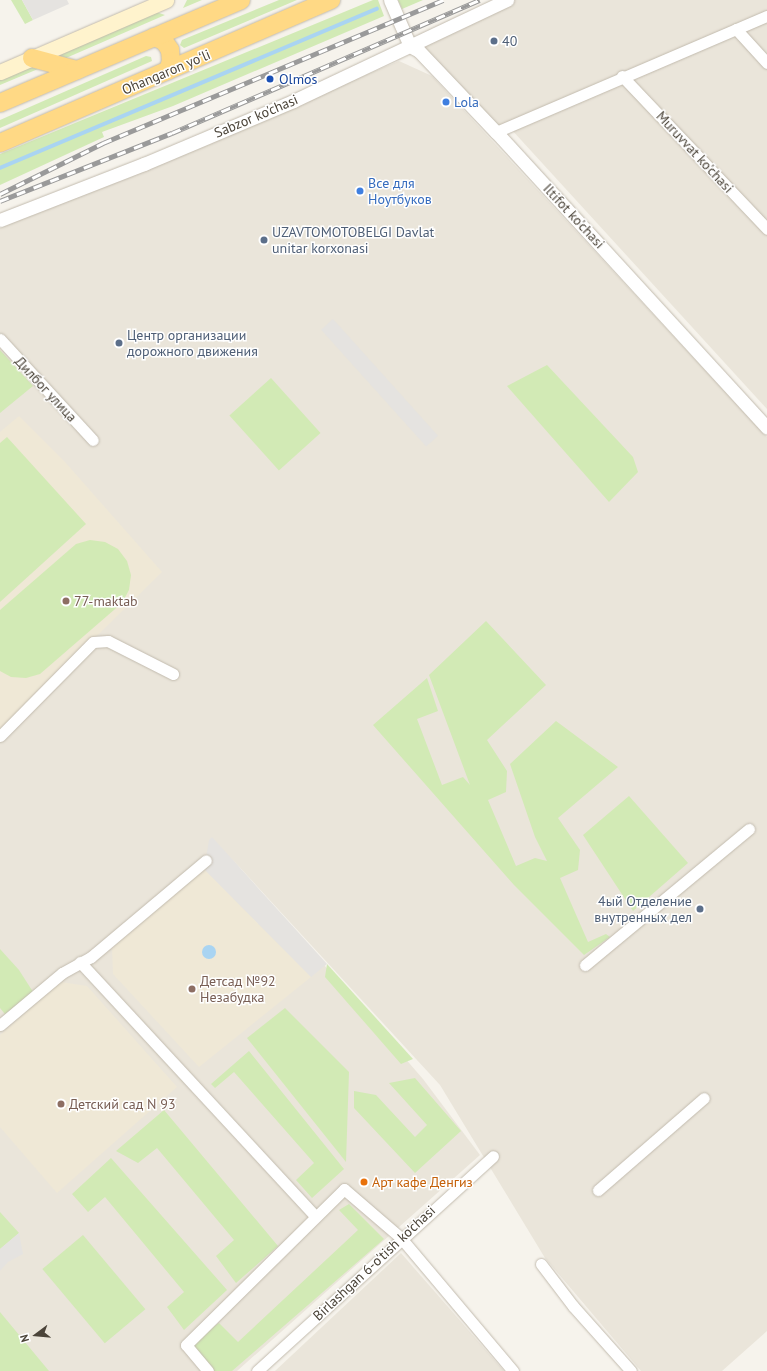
<!DOCTYPE html>
<html>
<head>
<meta charset="utf-8">
<style>
	body { margin:0 }
	#map { position:relative; width:767px; height:1371px; overflow:hidden; background:#f6f3ec; font-family:"PT Sans",sans-serif }
	div>[style] { position:absolute }
	[style*='--x'] { left:calc(var(--x)*1px); top:calc(var(--y)*1px); width:calc(var(--w)*1px); rotate:calc(var(--a)*1deg) }
	.residential>* { inset:0; background:#eae5da }
	.education>* { inset:0; background:#efe8d6 }
	.green>* { inset:0; background:#d2eab5; transform-origin:0 0 }
	.parking>* { inset:0; background:#e5e3e0; transform-origin:0 0 }
	.water>* { inset:0; background:#a9d4f2 }
	.round { border-radius:50% }
	.stream>* { height:3.5px; margin:-1.75px; padding:0 1.75px; transform-origin:1.75px; border-radius:1.75px; background:#a9d4f2 }
	.roads { filter:drop-shadow(0 0 1px #c2bbae) drop-shadow(0 0 1px #c2bbae) }
	.minor>* { height:11px; margin:-5.5px; padding:0 5.5px; transform-origin:5.5px; border-radius:5.5px; background:#fff }
	.tertiary>* { height:13px; margin:-6.5px; padding:0 6.5px; transform-origin:6.5px; border-radius:6.5px; background:#fff }
	.secondary>* { height:15px; margin:-7.5px; padding:0 7.5px; transform-origin:7.5px; border-radius:7.5px; background:#fff3cd }
	.trunk>* { height:18px; margin:-9px; padding:0 9px; transform-origin:9px; border-radius:9px; background:#ffd985 }
	.rail>* { height:4.5px; margin-top:-2.25px; transform-origin:0; background:repeating-linear-gradient(90deg,#fff 0 9px,#9a9a9a 0 18px); box-sizing:border-box; border-block:1px solid #9a9a9a }
	.dots>* { width:11px; height:11px; translate:-50% -50%; box-sizing:border-box; border:2px solid #fff; border-radius:50% }
	span { translate:-50% -50%; white-space:nowrap; text-align:center; line-height:1.15; -webkit-text-stroke:3px #fff; paint-order:stroke }
	.service-label { font-size:14px; color:#4e5e75 }
	.left { translate:0 -50%; text-align:left }
	.right { translate:-100% -50%; text-align:right }
	.street-label { font-size:14px; color:#4b4439 }
	.transit-label { font-size:14px; color:#164399 }
	.shop-label { font-size:14px; color:#366cbe }
	.education-label { font-size:14px; color:#785e54 }
	.food-label { font-size:14px; color:#c56008 }
	.north { position:absolute; left:16px; top:1315px; width:40px; height:40px; -webkit-text-stroke:3px #fff; paint-order:stroke; rotate:254deg; font-size:11px; font-weight:700; line-height:16px; text-align:center; color:#4b4439 }
	.north::after { content:''; display:block; margin:auto; width:14px; height:18px; background:#4b4439; clip-path:polygon(50% 0,100% 100%,50% 72%,0 100%) }
</style>
</head>
<body>
<div id="map">
	<div class="residential">
		<div style="clip-path:polygon(507px 0,767px 0,767px 16px,496px 132px,410px 46px)"></div>
		<div style="clip-path:polygon(767px 19px,767px 409px,511px 129px)"></div>
		<div style="clip-path:polygon(399px 61px,432px 76px,767px 437px,767px 1331px,722px 1371px,641px 1371px,545px 1258px,440px 1085px,232px 859px,423px 1079px,480px 1155px,237px 1371px,0 1371px,0 228px)"></div>
		<div style="clip-path:polygon(401px 1253px,504px 1371px,275px 1371px)"></div>
	</div>
	<div class="education">
		<div style="clip-path:polygon(19px 416px,65px 462px,162px 572px,0 731px,0 432px)"></div>
		<div style="clip-path:polygon(204px 869px,311px 977px,199px 1067px,113px 974px,112px 948px)"></div>
		<div style="clip-path:polygon(61px 982px,87px 986px,177px 1087px,57px 1193px,0 1127px,0 1035px)"></div>
	</div>
	<div class="green">
		<div style="clip-path:polygon(11px 0,22px 0,33px 20px,25px 24px)"></div>
		<div style="clip-path:polygon(187px 0,202px 0,183px 8px)"></div>
		<div style="clip-path:polygon(279px 0,297px 0,184px 48px,180px 45px,182px 40px)"></div>
		<div style="clip-path:polygon(373px 0,378px 0,384px 16px,173px 106px,102px 132px,104px 137px,0 185px,0 154px)"></div>
		<div style="clip-path:polygon(398px 0,423px 0,402px 9px)"></div>
		<div style="clip-path:polygon(156px 12px,165px 15px,66px 58px,56px 55px)"></div>
		<div style="clip-path:polygon(146px 56px,151px 57px,152px 61px,0 128px,0 120px)"></div>
		<div style="clip-path:polygon(30px 67px,38px 69px,0 85px,0 80px)"></div>
		<div style="clip-path:polygon(0 350px,33px 386px,0 413px)"></div>
		<div style="clip-path:polygon(547px 365px,633px 457px,638px 472px,609px 502px,507px 386px)"></div>
		<div style="left:271px;top:378px;width:74px;height:56px;rotate:48deg"></div>
		<div style="clip-path:polygon(7px 437px,86px 524px,0 602px,0 443px)"></div>
		<div style="clip-path:polygon(90px 540px,105px 542px,118px 549px,127px 561px,131px 575px,129px 590px,122px 603px,40px 674px,26px 678px,11px 677px,0 671px,0 610px,76px 544px)"></div>
		<div style="clip-path:polygon(486px 621px,546px 685px,487px 740px,507px 771px,506px 792px,488px 800px,516px 866px,535px 858px,547px 861px,535px 837px,510px 764px,556px 721px,618px 767px,558px 818px,580px 850px,578px 870px,560px 878px,588px 942px,606px 934px,610px 937px,584px 955px,514px 885px,373px 725px,427px 678px,438px 711px,417px 719px,442px 785px,463px 777px,470px 785px,429px 675px)"></div>
		<div style="clip-path:polygon(629px 796px,688px 863px,633px 911px,583px 835px)"></div>
		<div style="clip-path:polygon(0 949px,19px 970px,35px 995px,9px 1019px,0 1008px)"></div>
		<div style="clip-path:polygon(327px 964px,413px 1059px,401px 1064px,325px 977px)"></div>
		<div style="clip-path:polygon(285px 1008px,349px 1072px,346px 1162px,247px 1038px)"></div>
		<div style="clip-path:polygon(249px 1051px,344px 1169px,312px 1198px,296px 1180px,314px 1163px,234px 1072px,215px 1088px,211px 1084px)"></div>
		<div style="clip-path:polygon(415px 1078px,461px 1131px,415px 1173px,354px 1108px,354px 1091px,376px 1095px,415px 1137px,427px 1125px,389px 1083px)"></div>
		<div style="clip-path:polygon(164px 1110px,278px 1246px,236px 1283px,216px 1256px,234px 1240px,157px 1148px,138px 1163px,116px 1151px)"></div>
		<div style="clip-path:polygon(111px 1158px,227px 1290px,184px 1330px,167px 1307px,184px 1292px,105px 1197px,88px 1212px,72px 1194px)"></div>
		<div style="clip-path:polygon(349px 1204px,384px 1239px,232px 1371px,210px 1371px,186px 1345px,219px 1323px,238px 1342px,358px 1230px,339px 1210px)"></div>
		<div style="clip-path:polygon(0 1212px,19px 1233px,0 1249px)"></div>
		<div style="left:83px;top:1235px;width:97px;height:53px;rotate:50deg"></div>
		<div style="clip-path:polygon(0 1312px,49px 1371px,0 1371px)"></div>
	</div>
	<div class="parking">
		<div style="clip-path:polygon(22px 0,67px 0,69px 4px,33px 20px)"></div>
		<div style="left:333px;top:319px;width:157px;height:16px;rotate:48deg"></div>
		<div style="clip-path:polygon(212px 837px,327px 964px,311px 977px,204px 869px,209px 840px)"></div>
		<div style="clip-path:polygon(19px 1233px,23px 1254px,8px 1262px,0 1271px,0 1249px)"></div>
	</div>
	<div class="water">
		<div class="round" style="left:202px;top:945px;width:14px;height:14px"></div>
	</div>
	<div class="stream">
		<div style="--x:0;--y:168;--w:409;--a:-22.9"></div>
	</div>
	<div class="roads">
		<div class="minor">
			<div style="--x:736;--y:29;--w:46;--a:47.6"></div>
			<div style="--x:622;--y:76;--w:211;--a:46.5"></div>
			<div style="--x:496;--y:132;--w:295;--a:-23.2"></div>
			<div style="--x:0;--y:339;--w:137;--a:47.4"></div>
			<div style="--x:0;--y:736;--w:132;--a:-45.3"></div>
			<div style="--x:93;--y:642;--w:15;--a:-4"></div>
			<div style="--x:108;--y:641;--w:73;--a:26.9"></div>
			<div style="--x:80;--y:962;--w:346;--a:47.2"></div>
			<div style="--x:585;--y:965;--w:213;--a:-39.7"></div>
			<div style="--x:0;--y:1025;--w:81;--a:-40"></div>
			<div style="--x:62;--y:973;--w:33;--a:-29"></div>
			<div style="--x:91;--y:957;--w:150;--a:-40.1"></div>
			<div style="--x:598;--y:1190;--w:140;--a:-41"></div>
			<div style="--x:541;--y:1264;--w:53;--a:52.7"></div>
			<div style="--x:573;--y:1306;--w:87;--a:48.3"></div>
			<div style="--x:208;--y:1371;--w:34;--a:-130"></div>
			<div style="--x:186;--y:1345;--w:222;--a:-44.6"></div>
			<div style="--x:344;--y:1189;--w:75;--a:40.7"></div>
			<div style="--x:401;--y:1238;--w:174;--a:49.9"></div>
			<div style="--x:257;--y:1371;--w:319;--a:-42.3"></div>
		</div>
		<div class="tertiary">
			<div style="--x:390;--y:0;--w:50;--a:66.5"></div>
			<div style="--x:410;--y:46;--w:10;--a:29"></div>
			<div style="--x:419;--y:51;--w:112;--a:46.5"></div>
			<div style="--x:496;--y:132;--w:401;--a:47.5"></div>
			<div style="--x:0;--y:220;--w:155;--a:-21.3"></div>
			<div style="--x:144;--y:164;--w:162;--a:-22.9"></div>
			<div style="--x:293;--y:101;--w:237;--a:-25.3"></div>
		</div>
		<div class="secondary">
			<div style="--x:0;--y:72;--w:181;--a:-23.4"></div>
		</div>
		<div class="trunk">
			<div style="--x:154;--y:37;--w:11;--a:22"></div>
			<div style="--x:164;--y:41;--w:11;--a:56"></div>
			<div style="--x:170;--y:50;--w:11;--a:85"></div>
			<div style="--x:171;--y:61;--w:10;--a:107"></div>
			<div style="--x:32;--y:58;--w:47;--a:14.9"></div>
			<div style="--x:0;--y:103;--w:262;--a:-23.1"></div>
			<div style="--x:0;--y:143;--w:361;--a:-23.4"></div>
		</div>
	</div>
	<div class="rail">
		<div style="--x:0;--y:194;--w:115;--a:-26.3"></div>
		<div style="--x:103;--y:143;--w:369;--a:-22.8"></div>
		<div style="--x:0;--y:201;--w:185;--a:-21.6"></div>
		<div style="--x:172;--y:133;--w:335;--a:-23.4"></div>
	</div>
	<div class="dots">
		<div style="left:494px;top:41px;background:#5c6f8a"></div>
		<div style="left:270px;top:79px;background:#1a4fb4"></div>
		<div style="left:446px;top:102px;background:#3f7fe0"></div>
		<div style="left:360px;top:191px;background:#3f7fe0"></div>
		<div style="left:264px;top:240px;background:#5c6f8a"></div>
		<div style="left:119px;top:343px;background:#5c6f8a"></div>
		<div style="left:66px;top:601px;background:#8d6e63"></div>
		<div style="left:700px;top:909px;background:#5c6f8a"></div>
		<div style="left:192px;top:989px;background:#8d6e63"></div>
		<div style="left:61px;top:1104px;background:#8d6e63"></div>
		<div style="left:364px;top:1182px;background:#e8710a"></div>
	</div>
	<div class="service-label">
		<span class="left" style="left:502px;top:41px">40</span>
		<span class="left" style="left:272px;top:240px">UZAVTOMOTOBELGI Davlat<br>unitar korxonasi</span>
		<span class="left" style="left:127px;top:343px">Центр организации<br>дорожного движения</span>
		<span class="right" style="left:692px;top:909px">4ый Отделение<br>внутренных дел</span>
	</div>
	<div class="street-label">
		<span style="left:166px;top:72px;rotate:-23deg">Ohangaron yoʻli</span>
		<span style="left:256px;top:116px;rotate:-23deg">Sabzor ko'chasi</span>
		<span style="left:695px;top:152px;rotate:47deg">Muruvvat ko'chasi</span>
		<span style="left:574px;top:216px;rotate:47deg">Iltifot ko'chasi</span>
		<span style="left:46px;top:389px;rotate:47deg">Дилбог улица</span>
		<span style="left:374px;top:1263px;rotate:-43deg">Birlashgan 6-o'tish ko'chasi</span>
	</div>
	<div class="transit-label">
		<span class="left" style="left:279px;top:79px">Olmos</span>
	</div>
	<div class="shop-label">
		<span class="left" style="left:454px;top:102px">Lola</span>
		<span class="left" style="left:368px;top:191px">Все для<br>Ноутбуков</span>
	</div>
	<div class="education-label">
		<span class="left" style="left:74px;top:601px">77-maktab</span>
		<span class="left" style="left:200px;top:989px">Детсад №92<br>Незабудка</span>
		<span class="left" style="left:69px;top:1104px">Детский сад N 93</span>
	</div>
	<div class="food-label">
		<span class="left" style="left:372px;top:1182px">Арт кафе Денгиз</span>
	</div>
	<div class="north">N</div>
</div>
</body>
</html>
